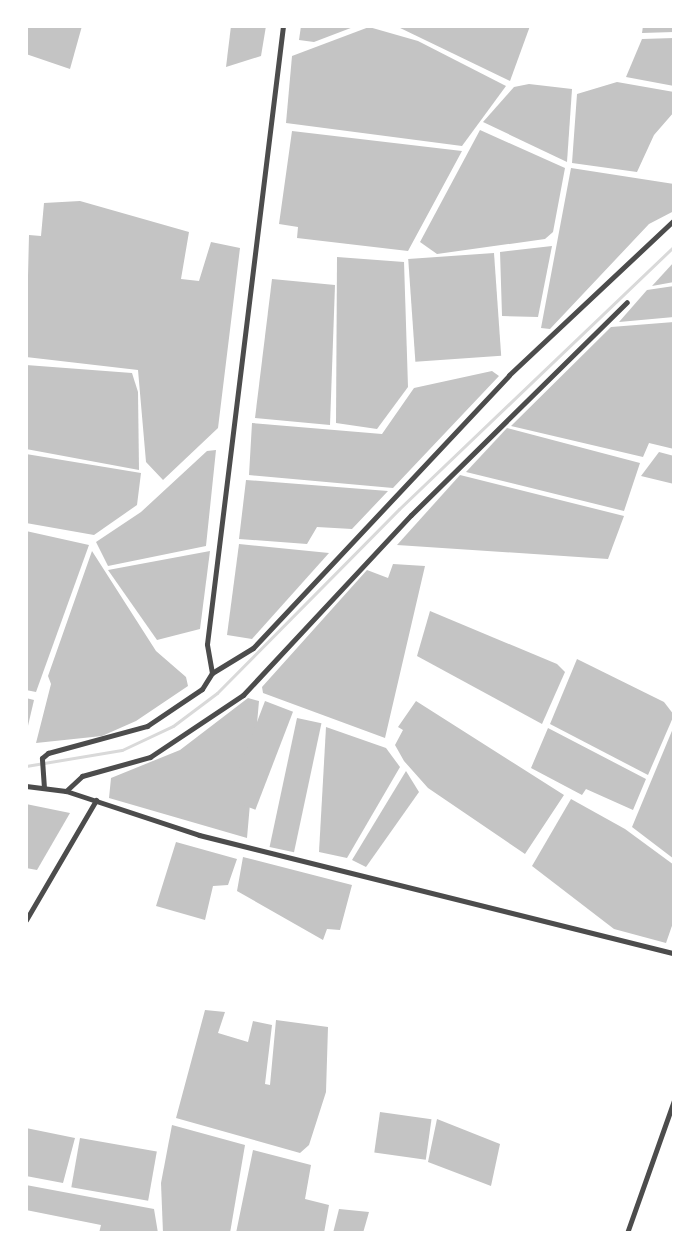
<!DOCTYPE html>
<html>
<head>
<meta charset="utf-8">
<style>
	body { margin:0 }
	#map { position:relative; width:700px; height:1259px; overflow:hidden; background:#fff; font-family:"Archivo Narrow",sans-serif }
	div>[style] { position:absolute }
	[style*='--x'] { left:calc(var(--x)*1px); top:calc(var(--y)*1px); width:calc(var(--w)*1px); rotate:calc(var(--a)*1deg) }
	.stream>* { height:3px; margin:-1.5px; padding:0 1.5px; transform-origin:1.5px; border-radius:1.5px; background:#d9d9d9 }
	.building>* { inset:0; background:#c4c4c4; transform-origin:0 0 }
	.minor>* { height:5px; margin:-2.5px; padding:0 2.5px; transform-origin:2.5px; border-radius:2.5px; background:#4c4c4c }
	span { translate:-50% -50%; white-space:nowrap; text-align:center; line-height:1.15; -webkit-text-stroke:8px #fff; paint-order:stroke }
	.frame { position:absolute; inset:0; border:28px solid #fff; pointer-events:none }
</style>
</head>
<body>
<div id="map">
	<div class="stream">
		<div style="--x:26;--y:766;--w:97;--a:-9.5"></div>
		<div style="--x:122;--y:750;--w:56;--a:-25.2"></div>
		<div style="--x:173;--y:726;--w:55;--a:-36.9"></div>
		<div style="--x:217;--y:693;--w:259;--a:-45.3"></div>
		<div style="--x:399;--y:509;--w:381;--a:-43.7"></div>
	</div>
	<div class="building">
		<div style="clip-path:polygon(26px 26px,82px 26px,70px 69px,26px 54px)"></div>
		<div style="clip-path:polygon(231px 26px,266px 26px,261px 56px,226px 67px)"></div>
		<div style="clip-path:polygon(301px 26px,356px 26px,314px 42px,299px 40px)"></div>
		<div style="clip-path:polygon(396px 26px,530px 26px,510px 81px)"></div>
		<div style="clip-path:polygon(643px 26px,674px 26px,674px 32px,642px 33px)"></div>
		<div style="clip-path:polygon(369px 27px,418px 41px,506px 86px,462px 146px,286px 123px,292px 56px)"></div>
		<div style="clip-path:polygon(674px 38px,674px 86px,626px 77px,642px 39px)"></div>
		<div style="clip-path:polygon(617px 82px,674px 92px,674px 112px,654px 135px,637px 172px,572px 163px,577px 94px)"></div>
		<div style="clip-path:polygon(529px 84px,572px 89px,567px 162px,483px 122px,514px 87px)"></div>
		<div style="clip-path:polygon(480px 130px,565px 168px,553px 232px,545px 239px,437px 254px,420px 242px)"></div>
		<div style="clip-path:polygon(292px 131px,462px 151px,408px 251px,297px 238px,298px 227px,279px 224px)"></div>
		<div style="clip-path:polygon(571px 168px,674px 184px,674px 211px,649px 224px,550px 329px,541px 328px)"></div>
		<div style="clip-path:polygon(80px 201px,189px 232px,181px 279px,199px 281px,211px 242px,240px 248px,218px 428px,163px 480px,146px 462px,138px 370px,26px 357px,29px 235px,41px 236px,44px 203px)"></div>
		<div style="clip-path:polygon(552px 246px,538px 317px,502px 316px,500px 252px)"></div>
		<div style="left:494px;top:253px;width:103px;height:86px;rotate:86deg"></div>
		<div style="clip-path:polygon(337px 257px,404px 262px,408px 387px,377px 429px,336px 423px)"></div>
		<div style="clip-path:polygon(674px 262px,674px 282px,652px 286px)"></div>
		<div style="clip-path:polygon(272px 279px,335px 285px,330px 425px,255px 418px)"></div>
		<div style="clip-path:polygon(674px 286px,674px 317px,619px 322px,647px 290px)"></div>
		<div style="clip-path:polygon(674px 322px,674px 449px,649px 443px,643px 457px,511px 426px,611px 327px)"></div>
		<div style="clip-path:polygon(26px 365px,132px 373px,138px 392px,139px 470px,26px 449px)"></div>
		<div style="clip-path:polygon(492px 371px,499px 376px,393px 488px,249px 475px,252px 423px,382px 434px,414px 388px)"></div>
		<div style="clip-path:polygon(507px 428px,640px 463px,624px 511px,466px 472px)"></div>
		<div style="clip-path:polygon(216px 450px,206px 546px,108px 566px,96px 542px,141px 512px,207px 451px)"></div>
		<div style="clip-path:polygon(659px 452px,674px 456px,674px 484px,641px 476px)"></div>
		<div style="clip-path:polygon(26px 454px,141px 473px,137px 505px,94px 535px,26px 523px)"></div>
		<div style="clip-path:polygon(460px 475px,624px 516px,608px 559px,397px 545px)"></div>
		<div style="clip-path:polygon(246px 480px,388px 491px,352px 529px,317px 527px,307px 544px,239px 539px)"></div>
		<div style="clip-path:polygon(26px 531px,89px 545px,36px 692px,26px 690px)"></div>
		<div style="clip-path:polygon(239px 544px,329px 553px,252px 639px,227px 635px)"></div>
		<div style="clip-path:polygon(92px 551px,156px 651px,186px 677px,188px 686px,136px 721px,102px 736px,36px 743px,51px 684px,48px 676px)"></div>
		<div style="clip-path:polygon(210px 551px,200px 629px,157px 640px,108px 570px)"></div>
		<div style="clip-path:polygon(393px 564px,425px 566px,385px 738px,263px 693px,262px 687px,367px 570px,388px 578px)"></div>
		<div style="clip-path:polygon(430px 611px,557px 664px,565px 672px,542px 724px,417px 656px)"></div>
		<div style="clip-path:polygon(577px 659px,664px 702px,674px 715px,648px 775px,550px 724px)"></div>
		<div style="clip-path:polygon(26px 698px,34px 700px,27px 730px,26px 729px)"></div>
		<div style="clip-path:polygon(248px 698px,259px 701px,247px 838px,109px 798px,111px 778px,180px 750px)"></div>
		<div style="left:265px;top:701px;width:30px;height:105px;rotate:21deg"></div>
		<div style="clip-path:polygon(416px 701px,564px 795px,525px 854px,428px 788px,404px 761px,395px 745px,403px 730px,398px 727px)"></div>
		<div style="left:297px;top:718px;width:25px;height:132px;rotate:12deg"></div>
		<div style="clip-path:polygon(674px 726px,674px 859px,632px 827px)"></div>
		<div style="clip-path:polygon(326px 727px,386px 748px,400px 767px,347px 858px,319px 852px)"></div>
		<div style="clip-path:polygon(548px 728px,646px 779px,633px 810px,586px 789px,582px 795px,531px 768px)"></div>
		<div style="clip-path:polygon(406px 771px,419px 792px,366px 867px,352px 860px)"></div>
		<div style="clip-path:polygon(571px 799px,625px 829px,674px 865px,674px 920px,666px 943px,614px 929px,532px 866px)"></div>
		<div style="clip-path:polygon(26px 804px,70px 813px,37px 870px,26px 868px)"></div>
		<div style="clip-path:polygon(176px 842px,237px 859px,228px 885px,213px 886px,205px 920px,156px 906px)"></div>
		<div style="clip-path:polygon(243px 857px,352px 885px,340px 930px,327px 929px,323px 940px,237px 891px)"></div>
		<div style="clip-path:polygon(205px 1010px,225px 1012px,218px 1033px,248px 1042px,253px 1021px,272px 1025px,265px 1084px,270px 1085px,276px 1020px,328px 1027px,326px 1092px,309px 1145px,300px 1153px,176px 1118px)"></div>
		<div style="left:380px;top:1112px;width:52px;height:41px;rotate:8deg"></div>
		<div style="clip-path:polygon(437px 1119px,500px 1144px,491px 1186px,428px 1162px)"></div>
		<div style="clip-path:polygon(172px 1125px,245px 1145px,230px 1233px,163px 1233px,161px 1183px)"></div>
		<div style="clip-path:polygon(26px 1128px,75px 1138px,63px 1183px,26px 1176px)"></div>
		<div style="left:80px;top:1138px;width:78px;height:50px;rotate:10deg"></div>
		<div style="clip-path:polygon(253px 1150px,311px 1165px,305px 1199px,329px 1205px,324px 1233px,236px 1233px)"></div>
		<div style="clip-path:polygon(26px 1185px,154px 1209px,158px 1233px,99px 1233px,101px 1225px,26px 1210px)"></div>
		<div style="clip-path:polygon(339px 1209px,369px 1212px,363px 1233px,333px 1233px)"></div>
	</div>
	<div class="minor">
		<div style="--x:212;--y:673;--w:48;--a:-31.4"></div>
		<div style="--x:253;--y:648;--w:374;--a:-46.8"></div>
		<div style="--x:509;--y:375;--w:226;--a:-43.2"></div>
		<div style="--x:26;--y:786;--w:40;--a:7.1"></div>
		<div style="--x:66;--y:791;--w:140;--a:18.3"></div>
		<div style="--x:199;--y:835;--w:489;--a:14"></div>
		<div style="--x:44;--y:788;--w:30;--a:-94"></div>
		<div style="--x:42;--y:758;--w:8;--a:-40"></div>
		<div style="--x:48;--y:753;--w:103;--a:-15.3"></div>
		<div style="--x:147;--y:726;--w:66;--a:-33.9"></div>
		<div style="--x:202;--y:689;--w:19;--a:-58"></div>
		<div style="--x:212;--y:673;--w:29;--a:-100"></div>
		<div style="--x:207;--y:644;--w:623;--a:-82.99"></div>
		<div style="--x:66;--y:791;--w:22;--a:-43"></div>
		<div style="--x:82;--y:776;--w:71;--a:-15.6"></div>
		<div style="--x:150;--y:757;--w:112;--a:-33.7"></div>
		<div style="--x:243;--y:695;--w:246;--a:-47"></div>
		<div style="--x:411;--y:515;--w:303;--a:-44.6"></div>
		<div style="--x:26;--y:920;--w:139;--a:-59.7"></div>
		<div style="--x:627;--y:1233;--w:141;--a:-70.5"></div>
	</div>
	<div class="frame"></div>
</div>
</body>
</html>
